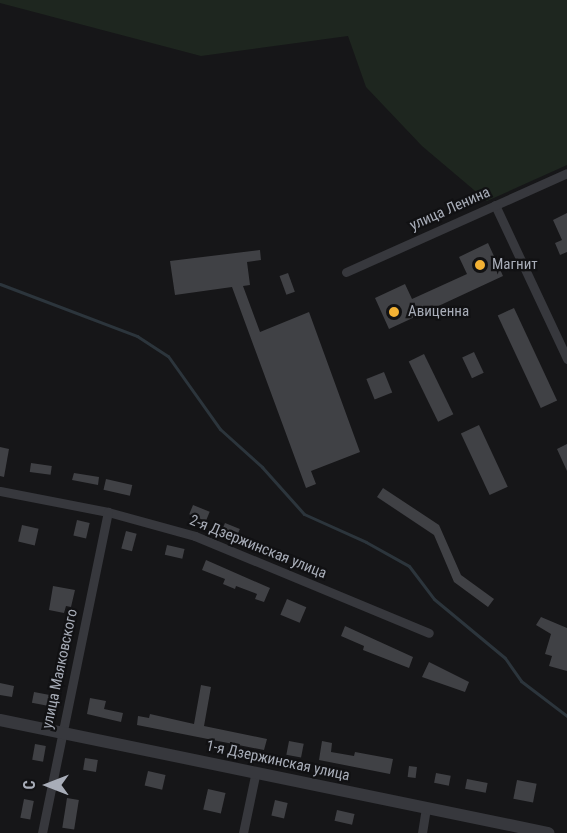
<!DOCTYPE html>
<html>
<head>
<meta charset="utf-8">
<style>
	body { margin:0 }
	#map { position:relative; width:567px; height:833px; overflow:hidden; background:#161618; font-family:"Roboto Condensed",sans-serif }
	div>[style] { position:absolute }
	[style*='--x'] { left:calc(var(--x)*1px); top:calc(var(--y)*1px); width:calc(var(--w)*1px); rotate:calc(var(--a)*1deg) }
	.green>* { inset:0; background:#1e261f }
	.stream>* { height:3px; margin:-1.5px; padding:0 1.5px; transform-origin:1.5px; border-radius:1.5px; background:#2c353c }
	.building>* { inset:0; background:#404145; transform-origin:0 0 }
	.minor>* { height:9px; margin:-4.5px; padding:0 4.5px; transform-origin:4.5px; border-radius:4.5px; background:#37383d }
	.tertiary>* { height:12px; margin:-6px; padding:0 6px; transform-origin:6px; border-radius:6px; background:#37383d }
	.dots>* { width:16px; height:16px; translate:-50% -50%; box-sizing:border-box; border:3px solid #111113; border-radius:50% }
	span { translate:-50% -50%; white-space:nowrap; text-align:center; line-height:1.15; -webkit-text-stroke:4.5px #111113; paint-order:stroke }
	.street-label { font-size:15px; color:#a8adb8 }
	.poi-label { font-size:15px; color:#a8adb8 }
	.left { translate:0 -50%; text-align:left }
	.north { position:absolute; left:18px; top:755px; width:60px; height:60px; -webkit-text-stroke:4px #111113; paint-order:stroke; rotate:270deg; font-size:16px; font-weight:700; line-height:24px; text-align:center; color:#a8adb8 }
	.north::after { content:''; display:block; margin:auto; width:21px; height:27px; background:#a8adb8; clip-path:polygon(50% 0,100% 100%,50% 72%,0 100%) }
</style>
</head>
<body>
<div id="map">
	<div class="green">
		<div style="clip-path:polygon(0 0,567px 0,567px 165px,487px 201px,422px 146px,366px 87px,348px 36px,201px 56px,0 3px)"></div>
	</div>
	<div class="stream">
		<div style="--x:0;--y:284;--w:147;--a:20.8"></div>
		<div style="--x:137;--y:336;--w:37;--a:33"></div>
		<div style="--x:168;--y:356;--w:90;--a:54.5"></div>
		<div style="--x:220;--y:429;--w:57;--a:42.1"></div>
		<div style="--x:262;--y:467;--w:63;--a:48.2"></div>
		<div style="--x:304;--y:514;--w:68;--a:24.3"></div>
		<div style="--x:366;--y:542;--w:49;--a:29.2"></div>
		<div style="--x:409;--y:566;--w:41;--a:52.9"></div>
		<div style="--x:434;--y:599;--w:92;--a:39.7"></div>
		<div style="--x:505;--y:658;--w:28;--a:55"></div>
		<div style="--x:521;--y:681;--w:58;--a:37.3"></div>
	</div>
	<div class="building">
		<div style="clip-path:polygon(567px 213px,567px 252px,560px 255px,555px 243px,562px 240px,553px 220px)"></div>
		<div style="clip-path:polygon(488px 243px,503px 276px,389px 329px,375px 298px,405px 284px,412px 299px,467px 274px,459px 257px)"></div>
		<div style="clip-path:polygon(260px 250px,261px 260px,247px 262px,250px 285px,243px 286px,260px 332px,309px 312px,360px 452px,311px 471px,316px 484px,306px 488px,232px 287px,175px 295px,170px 261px)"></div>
		<div style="left:288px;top:273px;width:20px;height:9px;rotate:70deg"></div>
		<div style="left:514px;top:308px;width:102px;height:18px;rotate:65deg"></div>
		<div style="left:474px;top:352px;width:23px;height:13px;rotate:65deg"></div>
		<div style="left:424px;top:354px;width:67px;height:17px;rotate:64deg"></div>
		<div style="left:384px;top:372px;width:22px;height:19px;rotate:68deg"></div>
		<div style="left:479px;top:425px;width:68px;height:20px;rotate:65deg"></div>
		<div style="clip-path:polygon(567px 444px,567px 471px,557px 449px)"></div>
		<div style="clip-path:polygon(0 447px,9px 449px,4px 477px,0 476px)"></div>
		<div style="left:31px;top:463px;width:21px;height:9px;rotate:8deg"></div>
		<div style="clip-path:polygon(74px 473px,99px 477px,98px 485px,72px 480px)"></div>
		<div style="left:106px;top:479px;width:27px;height:11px;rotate:13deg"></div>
		<div style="clip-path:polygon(383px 488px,439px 525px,461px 575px,494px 599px,488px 607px,454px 582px,434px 535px,377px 497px)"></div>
		<div style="left:193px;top:505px;width:18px;height:10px;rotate:22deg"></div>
		<div style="left:77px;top:520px;width:13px;height:16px;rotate:13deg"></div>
		<div style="left:225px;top:523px;width:16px;height:9px;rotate:22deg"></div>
		<div style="left:22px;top:525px;width:17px;height:17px;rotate:13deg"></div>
		<div style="left:126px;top:531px;width:11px;height:18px;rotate:15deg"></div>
		<div style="left:167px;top:545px;width:18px;height:10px;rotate:13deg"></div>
		<div style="clip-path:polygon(206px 560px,270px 588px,264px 602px,255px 599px,257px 594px,236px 586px,235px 589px,223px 584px,225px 579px,202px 570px)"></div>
		<div style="clip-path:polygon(53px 586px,75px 590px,71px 607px,66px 606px,64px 613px,49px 610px)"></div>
		<div style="left:287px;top:599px;width:21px;height:17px;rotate:23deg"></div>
		<div style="clip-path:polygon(541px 617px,567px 628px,567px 671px,549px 666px,552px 656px,545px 654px,551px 634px,536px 625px)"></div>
		<div style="clip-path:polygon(345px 626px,413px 657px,409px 668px,363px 650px,364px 646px,341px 636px)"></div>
		<div style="clip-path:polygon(429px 662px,469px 682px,465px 692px,422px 677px)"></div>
		<div style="clip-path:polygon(0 683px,14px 686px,12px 697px,0 695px)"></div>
		<div style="clip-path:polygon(201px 685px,211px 687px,204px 726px,267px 739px,264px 750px,137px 725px,138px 716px,149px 718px,150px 714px,194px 724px)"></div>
		<div style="left:34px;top:692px;width:20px;height:11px;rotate:11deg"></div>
		<div style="clip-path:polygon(90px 698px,106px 701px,104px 709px,123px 713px,121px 722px,87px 714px)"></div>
		<div style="left:289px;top:741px;width:15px;height:14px;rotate:11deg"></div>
		<div style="clip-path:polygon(322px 741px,332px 743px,331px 752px,354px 756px,355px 752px,393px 759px,390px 774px,319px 760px)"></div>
		<div style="left:35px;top:744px;width:11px;height:16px;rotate:10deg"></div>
		<div style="left:85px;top:758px;width:13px;height:12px;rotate:9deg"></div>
		<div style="left:409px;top:766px;width:8px;height:11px;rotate:7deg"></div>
		<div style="left:148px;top:771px;width:18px;height:15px;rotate:13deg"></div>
		<div style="left:436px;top:773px;width:15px;height:10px;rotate:11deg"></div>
		<div style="left:467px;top:779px;width:21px;height:10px;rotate:11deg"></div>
		<div style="left:517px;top:780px;width:20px;height:19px;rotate:11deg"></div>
		<div style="left:208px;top:789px;width:18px;height:21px;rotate:13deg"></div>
		<div style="left:67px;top:798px;width:12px;height:30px;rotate:9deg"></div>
		<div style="left:24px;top:799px;width:10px;height:19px;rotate:11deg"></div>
		<div style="left:275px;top:800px;width:13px;height:16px;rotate:13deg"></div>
		<div style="left:337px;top:810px;width:18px;height:11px;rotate:13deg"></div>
	</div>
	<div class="minor">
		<div style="--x:495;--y:205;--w:170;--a:64.9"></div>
		<div style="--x:346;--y:272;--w:242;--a:-24.1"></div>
		<div style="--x:0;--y:491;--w:110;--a:11"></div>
		<div style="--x:108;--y:512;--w:90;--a:15.4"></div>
		<div style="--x:195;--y:536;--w:253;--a:22.5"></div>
		<div style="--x:42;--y:833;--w:328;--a:-78.4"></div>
		<div style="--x:243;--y:833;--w:63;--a:-78.2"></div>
		<div style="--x:422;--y:833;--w:25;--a:-81"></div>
	</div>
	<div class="tertiary">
		<div style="--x:0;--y:720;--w:560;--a:11.65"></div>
	</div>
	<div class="dots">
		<div style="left:480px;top:265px;background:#f2b134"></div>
		<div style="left:394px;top:312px;background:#f2b134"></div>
	</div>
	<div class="street-label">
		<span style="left:450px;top:209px;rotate:-24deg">улица Ленина</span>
		<span style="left:258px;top:547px;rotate:22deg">2-я Дзержинская улица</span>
		<span style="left:60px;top:669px;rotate:-78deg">улица Маяковского</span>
		<span style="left:278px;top:761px;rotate:12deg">1-я Дзержинская улица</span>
	</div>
	<div class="poi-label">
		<span class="left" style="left:492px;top:265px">Магнит</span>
		<span class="left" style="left:408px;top:312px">Авиценна</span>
	</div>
	<div class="north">С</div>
</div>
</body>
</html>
